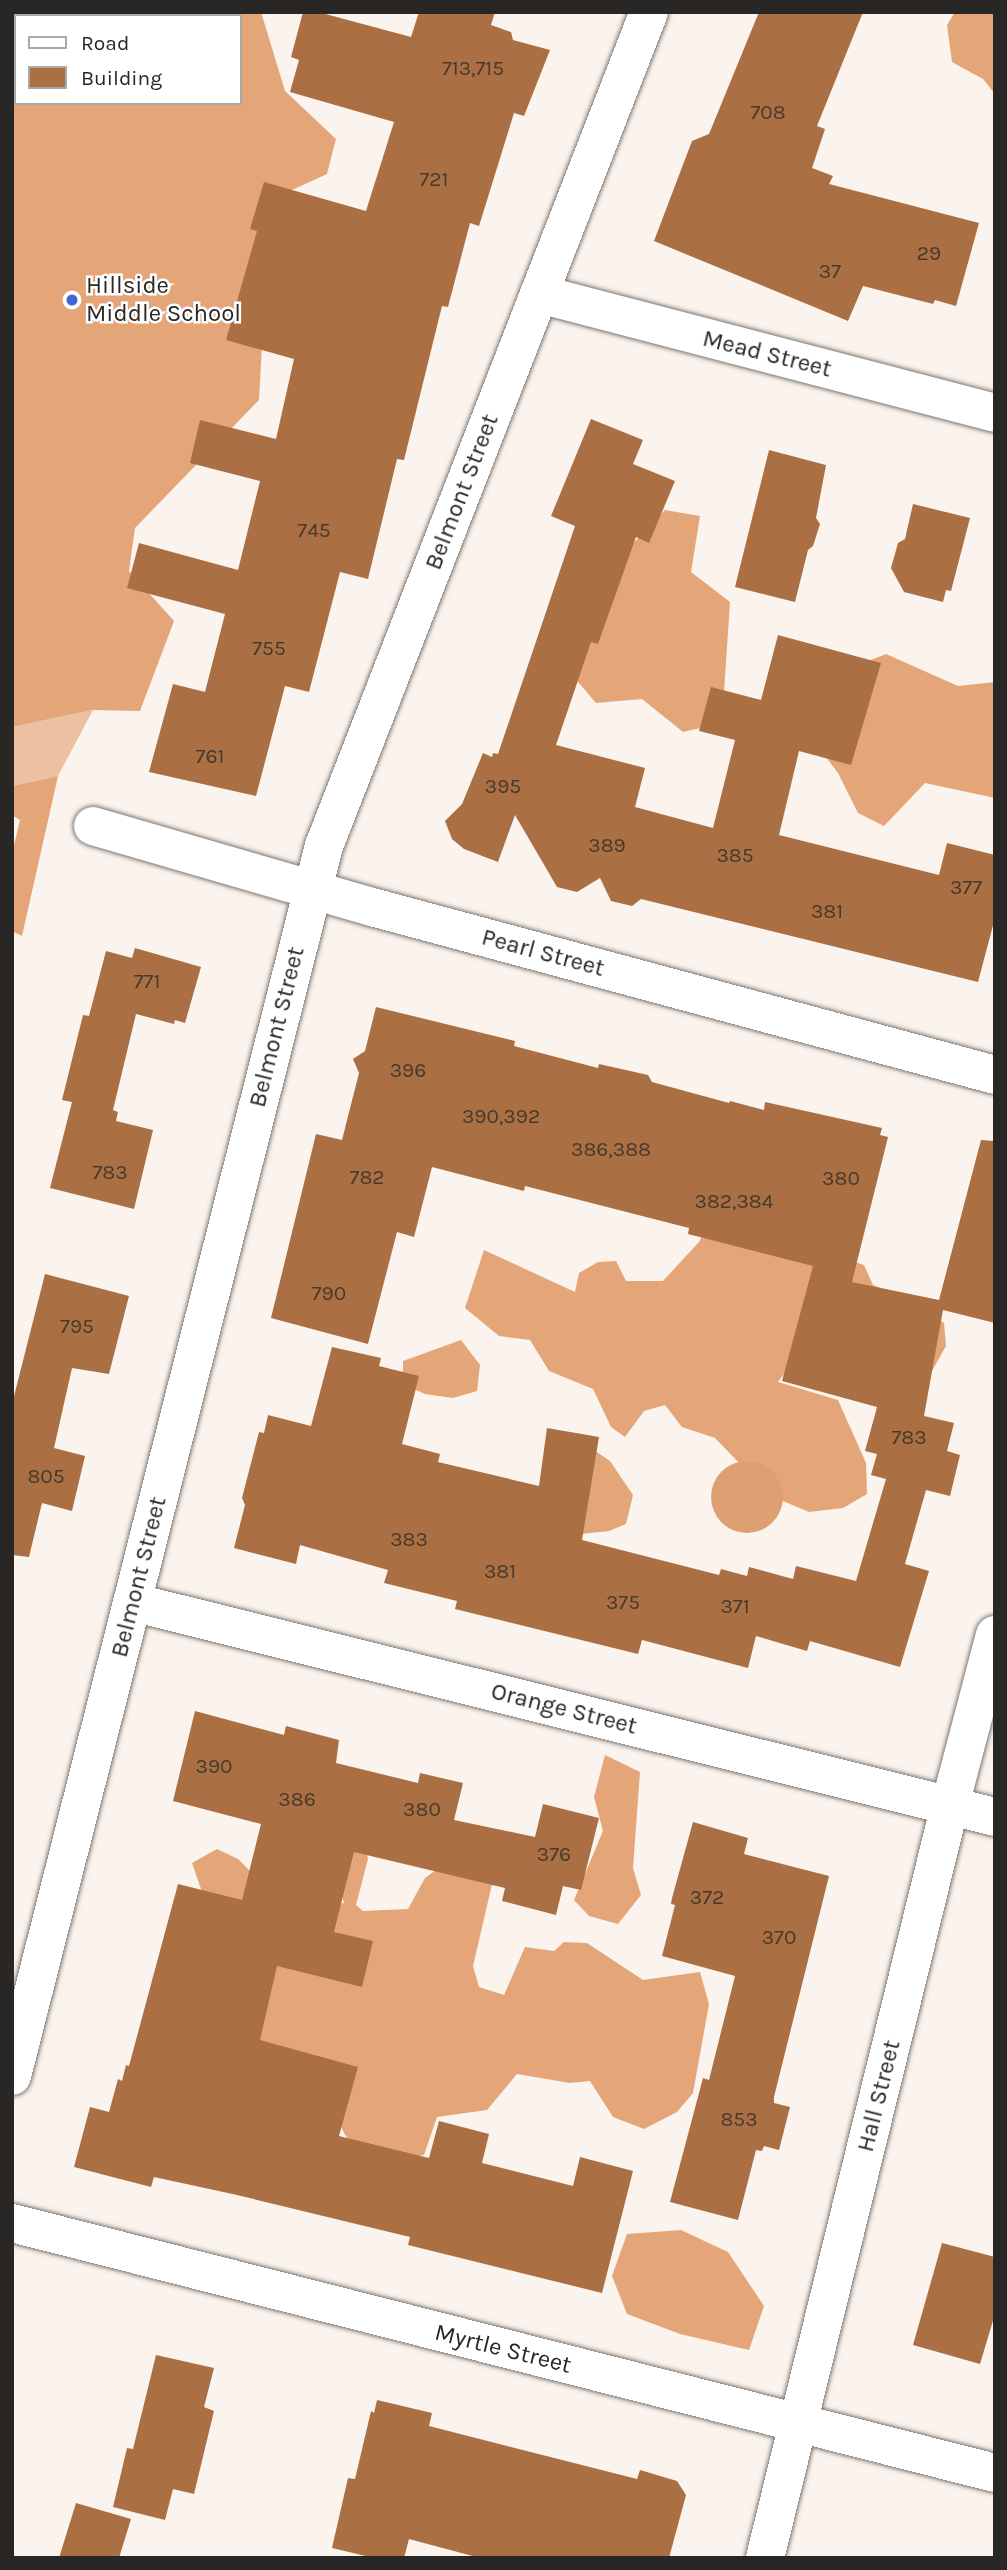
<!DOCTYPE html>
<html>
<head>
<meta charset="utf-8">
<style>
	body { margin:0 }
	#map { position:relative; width:1007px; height:2570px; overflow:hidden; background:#fbf3ed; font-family:Karla,sans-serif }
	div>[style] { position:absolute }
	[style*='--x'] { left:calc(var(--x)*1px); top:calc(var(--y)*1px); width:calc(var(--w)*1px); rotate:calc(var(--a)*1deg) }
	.green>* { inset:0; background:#ecc1a2 }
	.forest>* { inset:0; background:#e4a678 }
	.water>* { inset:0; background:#dea073 }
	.round { border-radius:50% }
	.building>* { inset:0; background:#aa7043 }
	.roads { filter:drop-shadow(0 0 2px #7d7772) drop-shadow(0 0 2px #7d7772) }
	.street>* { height:38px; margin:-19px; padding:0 19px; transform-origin:19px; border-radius:19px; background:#fff }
	.secondary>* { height:38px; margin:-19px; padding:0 19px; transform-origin:19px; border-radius:19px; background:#fff }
	.dots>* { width:19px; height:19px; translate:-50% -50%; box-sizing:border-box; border:4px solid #fff; border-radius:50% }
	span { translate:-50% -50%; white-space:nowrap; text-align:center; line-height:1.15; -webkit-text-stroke:5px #fff; paint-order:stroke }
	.number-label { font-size:21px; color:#49392c }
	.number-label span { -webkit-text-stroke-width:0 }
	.poi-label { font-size:24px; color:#292725 }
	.left { translate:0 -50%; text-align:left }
	.street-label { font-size:24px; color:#292725 }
	.frame { position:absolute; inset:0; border:14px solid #292725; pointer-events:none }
	.legend { position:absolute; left:14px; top:14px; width:228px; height:91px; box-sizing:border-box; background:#fff; border:2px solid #a9a9a8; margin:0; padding:9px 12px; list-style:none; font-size:21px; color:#292725 }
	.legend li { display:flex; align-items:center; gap:14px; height:35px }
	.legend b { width:35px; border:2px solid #a9a9a8 }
</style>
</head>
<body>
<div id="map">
	<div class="green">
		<div style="clip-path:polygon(93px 710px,58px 776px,12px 786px,12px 727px)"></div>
	</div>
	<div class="forest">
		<div style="clip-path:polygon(evenodd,12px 12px,261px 12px,285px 91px,336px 139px,327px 174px,270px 200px,259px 400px,135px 528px,129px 571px,174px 621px,140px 711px,93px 710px,12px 727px,12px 12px,16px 16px,240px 16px,240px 103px,16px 103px,16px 16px)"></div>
		<div style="clip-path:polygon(955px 12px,995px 12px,995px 94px,983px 79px,952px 62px,947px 25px)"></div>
		<div style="clip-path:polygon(665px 510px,700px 516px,691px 572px,730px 602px,722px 723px,683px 732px,642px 699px,596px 703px,573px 676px,623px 554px)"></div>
		<div style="clip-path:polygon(886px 654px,958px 686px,995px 682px,995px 798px,925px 783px,884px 826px,858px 813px,838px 773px,820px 749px,848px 669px)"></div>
		<div style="clip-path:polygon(58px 776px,22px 936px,12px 931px,12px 854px,20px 820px,12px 815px,12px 786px)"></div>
		<div style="clip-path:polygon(715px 1212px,864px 1265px,873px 1285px,914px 1302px,944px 1323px,946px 1346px,932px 1371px,887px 1367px,804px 1346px,778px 1382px,838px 1400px,866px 1463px,867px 1494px,843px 1508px,809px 1512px,771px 1496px,715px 1438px,682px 1427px,665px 1405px,644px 1411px,625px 1437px,611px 1427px,593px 1389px,549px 1371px,530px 1340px,499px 1336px,465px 1308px,484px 1250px,575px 1292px,579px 1273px,598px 1262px,616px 1261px,626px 1281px,663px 1281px,699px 1242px)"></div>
		<div style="clip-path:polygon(461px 1340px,480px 1365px,477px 1391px,453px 1398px,425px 1394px,403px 1384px,403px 1361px)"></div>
		<div style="clip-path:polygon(585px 1444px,610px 1461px,633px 1495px,626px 1524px,609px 1531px,581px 1534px)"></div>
		<div style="clip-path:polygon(605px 1755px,640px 1772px,633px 1868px,641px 1895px,618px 1924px,589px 1916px,574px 1900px,603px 1831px,594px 1797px)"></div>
		<div style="clip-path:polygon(355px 1807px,368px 1859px,356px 1905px,363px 1911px,408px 1909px,425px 1878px,459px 1853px,500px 1850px,473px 1966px,479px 1987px,504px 1995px,525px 1947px,554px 1951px,564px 1942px,587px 1943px,643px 1980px,700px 1972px,709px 2004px,693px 2093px,677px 2112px,644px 2129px,613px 2117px,590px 2081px,570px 2083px,517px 2074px,487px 2110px,437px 2117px,424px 2155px,393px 2161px,367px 2159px,345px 2135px,332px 2107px,281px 2120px,192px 1863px,217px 1849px,238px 1859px,275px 1896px,321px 1907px,344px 1903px,335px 1871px)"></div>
		<div style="clip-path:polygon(681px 2230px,728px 2252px,764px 2306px,749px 2350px,680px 2334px,627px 2314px,612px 2276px,627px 2234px)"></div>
	</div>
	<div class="water">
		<div class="round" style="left:711px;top:1461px;width:72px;height:72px"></div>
	</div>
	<div class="building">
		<div style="clip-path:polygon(303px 12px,318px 12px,411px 37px,419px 12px,495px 12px,491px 25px,511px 32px,513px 40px,550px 50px,524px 116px,514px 113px,479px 226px,470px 223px,448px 307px,442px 306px,404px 460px,397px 459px,368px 579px,340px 572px,309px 692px,285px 686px,256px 796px,149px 772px,173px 684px,205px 692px,225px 614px,127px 588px,139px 543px,238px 570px,260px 481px,190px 463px,200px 420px,276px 439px,294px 359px,226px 340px,257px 231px,250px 229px,264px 182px,366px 211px,394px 122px,290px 92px,299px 60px,291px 57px)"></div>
		<div style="clip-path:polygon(759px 12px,863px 12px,817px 126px,825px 129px,812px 168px,833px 176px,829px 184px,979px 223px,956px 306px,935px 300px,933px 304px,863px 286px,848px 321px,654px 241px,692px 141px,709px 134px)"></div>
		<div style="clip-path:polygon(591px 419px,643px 440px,633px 464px,675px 481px,649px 543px,636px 537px,598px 644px,591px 642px,556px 745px,645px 768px,635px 807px,713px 828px,735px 740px,699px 731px,711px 687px,761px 700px,778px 635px,881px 663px,851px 765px,799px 751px,779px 835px,939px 875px,947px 843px,995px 855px,995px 918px,978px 982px,641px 899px,632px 906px,611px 901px,600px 878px,577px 892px,557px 887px,515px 815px,498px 862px,464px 849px,452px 839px,445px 821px,462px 804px,483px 753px,492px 757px,493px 753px,498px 754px,575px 526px,551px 516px)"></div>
		<div style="clip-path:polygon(769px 450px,826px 465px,816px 518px,820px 524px,813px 546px,808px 550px,795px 602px,735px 587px)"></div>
		<div style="clip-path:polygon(913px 504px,970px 518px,951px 591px,946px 590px,943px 602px,904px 592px,891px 568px,898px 543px,905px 539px)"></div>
		<div style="clip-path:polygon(135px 948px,201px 967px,185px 1023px,175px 1020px,174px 1024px,136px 1014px,113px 1110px,118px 1112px,116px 1121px,153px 1130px,134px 1209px,50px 1188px,72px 1102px,62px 1100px,83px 1015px,89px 1016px,106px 951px,132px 958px)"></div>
		<div style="clip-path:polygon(376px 1007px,515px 1041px,514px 1046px,598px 1068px,599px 1064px,648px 1075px,652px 1082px,729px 1103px,730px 1101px,764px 1110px,765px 1102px,882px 1128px,880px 1135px,888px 1137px,852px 1282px,939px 1300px,981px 1140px,995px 1141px,995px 1323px,943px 1310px,924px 1416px,954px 1423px,947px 1451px,960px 1455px,950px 1496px,926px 1490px,905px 1564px,929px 1571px,900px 1667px,810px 1641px,807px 1651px,756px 1636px,748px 1668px,642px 1640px,638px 1654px,455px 1609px,457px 1601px,384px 1583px,388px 1570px,300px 1545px,296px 1564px,234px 1548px,245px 1505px,242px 1498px,259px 1432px,264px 1433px,268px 1415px,311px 1426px,332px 1347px,381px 1358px,379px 1366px,419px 1376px,402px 1444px,440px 1454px,438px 1462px,539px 1486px,547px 1428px,599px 1437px,582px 1540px,719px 1575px,721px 1569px,747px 1576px,749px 1567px,793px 1579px,796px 1566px,856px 1581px,886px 1479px,871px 1475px,877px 1454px,865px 1451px,877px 1407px,782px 1381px,813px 1266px,688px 1234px,689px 1228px,525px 1186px,524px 1191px,432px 1167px,414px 1237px,397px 1232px,368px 1344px,271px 1318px,316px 1134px,342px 1140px,359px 1073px,353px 1059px,365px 1051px)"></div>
		<div style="clip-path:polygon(45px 1274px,129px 1296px,109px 1374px,72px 1368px,54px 1448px,85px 1456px,72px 1511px,42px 1503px,29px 1557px,12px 1555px,12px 1404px)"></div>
		<div style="clip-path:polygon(195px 1711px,284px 1735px,286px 1726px,339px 1740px,336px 1763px,418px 1783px,420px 1773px,463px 1783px,454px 1820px,535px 1837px,543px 1804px,599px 1818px,581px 1890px,563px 1886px,556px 1915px,502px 1901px,505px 1888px,354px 1852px,334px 1932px,373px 1941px,362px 1987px,277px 1966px,260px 2040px,358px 2067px,339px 2136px,429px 2158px,439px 2121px,489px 2134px,482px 2163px,573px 2186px,580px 2157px,633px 2171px,602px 2293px,408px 2245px,410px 2237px,237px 2195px,154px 2177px,151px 2187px,74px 2167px,90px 2107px,109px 2112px,118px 2079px,122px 2081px,126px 2065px,129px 2066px,178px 1884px,242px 1900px,261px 1824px,173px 1801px)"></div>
		<div style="clip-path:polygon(693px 1822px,748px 1838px,744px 1854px,829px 1876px,774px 2097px,774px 2103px,790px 2107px,779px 2150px,764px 2146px,762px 2151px,756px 2150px,738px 2220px,670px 2202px,703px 2078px,709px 2080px,735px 1976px,662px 1956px,675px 1905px,671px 1904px,672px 1898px)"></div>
		<div style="clip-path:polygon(942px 2243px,995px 2257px,995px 2314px,980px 2364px,913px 2345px)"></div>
		<div style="clip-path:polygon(156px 2355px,214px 2368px,204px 2407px,214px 2411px,194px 2494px,173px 2489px,165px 2520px,113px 2507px,127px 2448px,133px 2449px)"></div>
		<div style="clip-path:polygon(377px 2400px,432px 2413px,429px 2426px,637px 2479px,640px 2470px,677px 2481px,686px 2495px,669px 2558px,480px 2558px,409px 2539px,404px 2558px,374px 2558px,332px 2548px,348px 2478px,355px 2479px,371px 2411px,374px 2413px)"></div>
		<div style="clip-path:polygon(76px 2503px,131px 2519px,119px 2558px,59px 2558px)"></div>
	</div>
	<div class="roads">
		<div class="street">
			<div style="--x:539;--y:294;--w:471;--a:14.6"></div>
			<div style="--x:93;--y:826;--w:291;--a:16.2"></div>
			<div style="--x:372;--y:907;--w:645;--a:15.09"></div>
			<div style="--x:132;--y:1602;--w:889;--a:13.99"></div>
			<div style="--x:12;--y:2223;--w:1014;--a:14.27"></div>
			<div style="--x:765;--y:2558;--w:775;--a:-76.2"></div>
			<div style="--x:950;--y:1805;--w:176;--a:-75.2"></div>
		</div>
		<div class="secondary">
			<div style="--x:12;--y:2076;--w:1269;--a:-75.77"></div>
			<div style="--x:324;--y:846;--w:895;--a:-68.71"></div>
		</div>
	</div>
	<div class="dots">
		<div style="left:72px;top:300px;background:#4264d6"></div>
	</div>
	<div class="number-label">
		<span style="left:473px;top:68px">713,715</span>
		<span style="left:768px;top:112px">708</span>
		<span style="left:434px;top:179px">721</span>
		<span style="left:929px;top:253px">29</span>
		<span style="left:830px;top:271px">37</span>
		<span style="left:314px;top:530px">745</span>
		<span style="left:269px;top:648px">755</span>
		<span style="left:210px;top:756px">761</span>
		<span style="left:503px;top:786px">395</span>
		<span style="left:607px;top:845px">389</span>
		<span style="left:735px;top:855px">385</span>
		<span style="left:966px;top:887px">377</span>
		<span style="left:827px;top:911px">381</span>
		<span style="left:147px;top:981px">771</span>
		<span style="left:408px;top:1070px">396</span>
		<span style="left:501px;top:1116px">390,392</span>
		<span style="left:611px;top:1149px">386,388</span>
		<span style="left:110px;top:1172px">783</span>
		<span style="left:367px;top:1177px">782</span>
		<span style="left:841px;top:1178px">380</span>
		<span style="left:734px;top:1201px">382,384</span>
		<span style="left:329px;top:1293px">790</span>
		<span style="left:77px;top:1326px">795</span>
		<span style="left:909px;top:1437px">783</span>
		<span style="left:46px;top:1476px">805</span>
		<span style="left:409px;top:1539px">383</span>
		<span style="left:500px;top:1571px">381</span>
		<span style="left:623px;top:1602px">375</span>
		<span style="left:735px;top:1606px">371</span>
		<span style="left:214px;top:1766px">390</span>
		<span style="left:297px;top:1799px">386</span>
		<span style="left:422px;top:1809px">380</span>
		<span style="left:554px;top:1854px">376</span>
		<span style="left:707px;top:1897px">372</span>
		<span style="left:779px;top:1937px">370</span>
		<span style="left:739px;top:2119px">853</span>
	</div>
	<div class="poi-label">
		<span class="left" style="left:86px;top:300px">Hillside<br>Middle School</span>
	</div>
	<div class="street-label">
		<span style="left:767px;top:354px;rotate:14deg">Mead Street</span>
		<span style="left:462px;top:492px;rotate:-69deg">Belmont Street</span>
		<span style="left:543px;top:953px;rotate:15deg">Pearl Street</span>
		<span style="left:277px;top:1027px;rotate:-76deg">Belmont Street</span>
		<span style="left:139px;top:1577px;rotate:-76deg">Belmont Street</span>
		<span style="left:564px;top:1709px;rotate:14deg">Orange Street</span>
		<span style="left:879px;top:2096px;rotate:-76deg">Hall Street</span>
		<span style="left:503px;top:2349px;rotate:14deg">Myrtle Street</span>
	</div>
	<div class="frame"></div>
	<ul class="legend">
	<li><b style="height:9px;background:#fff"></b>Road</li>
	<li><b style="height:19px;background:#aa7043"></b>Building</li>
	</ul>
</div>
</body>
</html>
